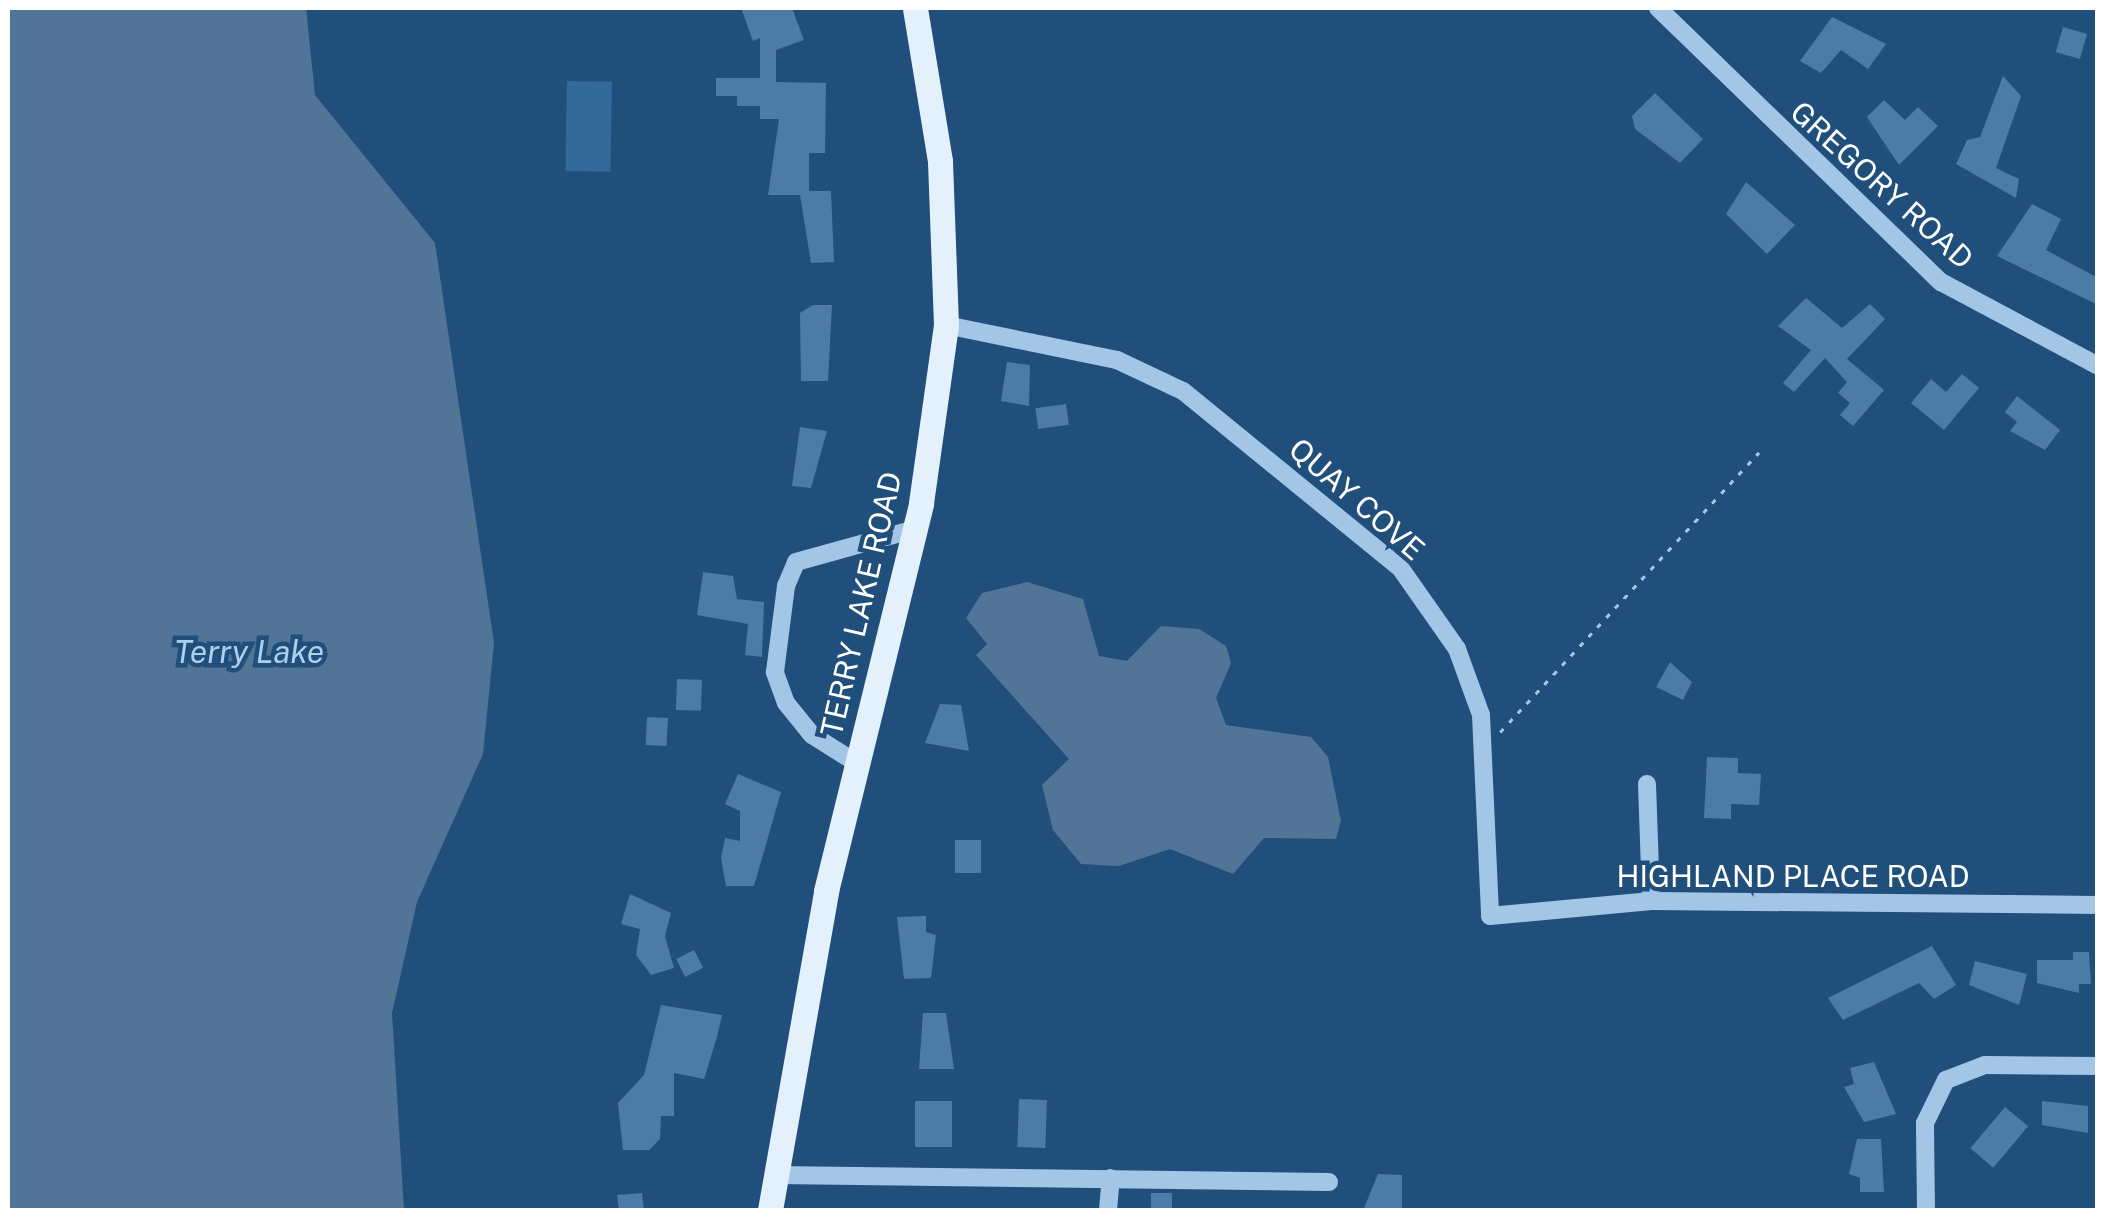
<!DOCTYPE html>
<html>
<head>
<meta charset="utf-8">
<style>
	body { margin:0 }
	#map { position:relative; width:2105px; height:1218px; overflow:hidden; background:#204f7c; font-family:"Public Sans",sans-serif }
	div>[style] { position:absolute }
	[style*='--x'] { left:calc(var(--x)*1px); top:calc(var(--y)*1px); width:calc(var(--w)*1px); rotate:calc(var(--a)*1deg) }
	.green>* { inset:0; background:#33699b; transform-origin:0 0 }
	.water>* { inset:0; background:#527496 }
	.building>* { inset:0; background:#4d7ba8; transform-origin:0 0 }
	.path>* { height:2.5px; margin-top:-1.25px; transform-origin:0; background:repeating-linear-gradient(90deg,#a3c6e6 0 5px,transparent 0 13px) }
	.minor>* { height:18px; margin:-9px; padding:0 9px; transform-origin:9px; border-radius:9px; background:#a3c6e6 }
	.major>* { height:25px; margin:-12.5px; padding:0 12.5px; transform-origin:12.5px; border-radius:12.5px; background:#e5f0fd }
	span { translate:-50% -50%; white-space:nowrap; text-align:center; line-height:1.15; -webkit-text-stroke:9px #204f7c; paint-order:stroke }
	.street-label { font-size:30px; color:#fff }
	.water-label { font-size:32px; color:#aed0ee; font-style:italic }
	.frame { position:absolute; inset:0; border:10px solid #fff; pointer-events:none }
</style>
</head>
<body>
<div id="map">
	<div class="green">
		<div style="left:567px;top:81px;width:45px;height:90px;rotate:1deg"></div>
	</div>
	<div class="water">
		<div style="clip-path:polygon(8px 8px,306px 8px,315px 95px,435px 243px,494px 643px,483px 754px,417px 902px,392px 1013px,404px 1210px,8px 1210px)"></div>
		<div style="clip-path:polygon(1027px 582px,1083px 599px,1099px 656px,1127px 661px,1161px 626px,1199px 629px,1226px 646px,1231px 663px,1216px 698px,1226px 725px,1311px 737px,1328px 757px,1341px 821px,1336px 839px,1264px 838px,1233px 874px,1170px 849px,1119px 866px,1081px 864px,1053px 830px,1042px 785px,1069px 759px,976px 655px,987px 644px,966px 618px,982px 593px)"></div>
	</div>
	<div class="building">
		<div style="clip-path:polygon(741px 8px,792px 8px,804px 40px,776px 50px,776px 82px,826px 83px,825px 153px,809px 153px,809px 191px,831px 191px,834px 262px,811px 263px,800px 195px,768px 195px,779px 119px,760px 119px,760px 106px,737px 106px,737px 96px,716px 96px,716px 78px,760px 78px,760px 38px,753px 41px)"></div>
		<div style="clip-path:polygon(1832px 17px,1886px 44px,1868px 69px,1841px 50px,1821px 73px,1800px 61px)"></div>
		<div style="left:2063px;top:27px;width:25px;height:26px;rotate:16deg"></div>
		<div style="clip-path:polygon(2003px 76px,2021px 96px,1996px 168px,2019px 179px,2016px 198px,1956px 164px,1967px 140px,1980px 137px)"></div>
		<div style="clip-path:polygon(1655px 93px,1703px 139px,1680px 163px,1635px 129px,1632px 116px)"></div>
		<div style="clip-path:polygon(1884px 100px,1905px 120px,1918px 107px,1938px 126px,1899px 165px,1867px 117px)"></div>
		<div style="clip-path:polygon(1746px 182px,1795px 225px,1767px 254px,1726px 214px)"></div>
		<div style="clip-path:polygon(2032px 204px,2061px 219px,2046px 250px,2098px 278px,2098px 305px,1997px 256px)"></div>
		<div style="clip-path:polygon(1806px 298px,1842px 328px,1870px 304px,1885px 319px,1847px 359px,1884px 390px,1853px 426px,1840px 415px,1850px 403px,1838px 393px,1847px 382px,1825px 358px,1794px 392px,1783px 383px,1811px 350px,1778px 326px)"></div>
		<div style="clip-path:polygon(813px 305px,832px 305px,828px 381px,801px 381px,800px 313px)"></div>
		<div style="clip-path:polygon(1007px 362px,1030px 365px,1029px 406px,1001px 401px)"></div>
		<div style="clip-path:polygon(1962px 374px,1979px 388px,1944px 430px,1911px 403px,1931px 379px,1946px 392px)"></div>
		<div style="clip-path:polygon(2017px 396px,2060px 430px,2045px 450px,2010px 431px,2017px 422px,2005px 412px)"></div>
		<div style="left:1066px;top:404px;width:21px;height:31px;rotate:82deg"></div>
		<div style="clip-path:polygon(800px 427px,827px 431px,811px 488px,792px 486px)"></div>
		<div style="clip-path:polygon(703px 572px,733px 576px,737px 599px,764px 602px,762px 657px,745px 655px,748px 624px,697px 615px)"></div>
		<div style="clip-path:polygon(1670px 662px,1692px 682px,1683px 700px,1656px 687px)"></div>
		<div style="left:677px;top:679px;width:25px;height:31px;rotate:2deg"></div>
		<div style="clip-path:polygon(940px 704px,961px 705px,969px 751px,925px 743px)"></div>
		<div style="left:647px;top:717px;width:21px;height:28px;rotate:3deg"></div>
		<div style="clip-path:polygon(1707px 757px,1738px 758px,1738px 773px,1761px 774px,1759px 805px,1731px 804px,1731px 819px,1704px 818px)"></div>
		<div style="clip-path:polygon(738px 774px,781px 792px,754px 886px,726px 886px,721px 858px,725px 838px,740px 841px,740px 811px,725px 804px)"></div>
		<div style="left:955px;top:840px;width:26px;height:33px"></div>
		<div style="clip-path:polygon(630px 894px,671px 913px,665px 936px,674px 968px,651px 975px,636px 955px,640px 929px,621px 924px)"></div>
		<div style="clip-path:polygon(926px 916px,926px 932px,936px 935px,931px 978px,904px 979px,897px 917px)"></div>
		<div style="clip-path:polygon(1932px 946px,1956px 985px,1934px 999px,1919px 983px,1843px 1020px,1828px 998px)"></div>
		<div style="left:694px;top:950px;width:20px;height:20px;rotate:63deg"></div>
		<div style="clip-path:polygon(2073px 952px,2089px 952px,2091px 984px,2079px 984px,2079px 993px,2037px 983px,2037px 960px,2073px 960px)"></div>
		<div style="clip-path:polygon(1975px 961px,2027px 974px,2019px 1005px,1969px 985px)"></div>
		<div style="clip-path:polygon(661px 1005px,722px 1015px,717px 1037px,704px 1079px,674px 1073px,674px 1116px,661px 1116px,660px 1139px,649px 1150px,623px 1150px,618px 1103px,644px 1075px)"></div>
		<div style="clip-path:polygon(923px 1013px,946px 1013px,954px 1069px,919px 1069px)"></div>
		<div style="clip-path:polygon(1874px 1062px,1896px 1114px,1864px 1122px,1844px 1087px,1854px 1084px,1850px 1068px)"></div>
		<div style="left:1019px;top:1099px;width:28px;height:48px;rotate:2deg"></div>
		<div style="left:915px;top:1101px;width:37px;height:46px"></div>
		<div style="clip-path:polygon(2042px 1101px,2088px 1106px,2088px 1133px,2042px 1125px)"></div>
		<div style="left:2005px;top:1107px;width:30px;height:54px;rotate:40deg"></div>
		<div style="clip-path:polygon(1857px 1139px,1881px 1139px,1884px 1192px,1860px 1192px,1860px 1178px,1849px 1174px)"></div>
		<div style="clip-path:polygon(1378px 1174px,1402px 1175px,1402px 1210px,1364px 1208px)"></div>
		<div style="clip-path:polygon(642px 1193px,644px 1210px,619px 1210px,617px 1195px)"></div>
		<div style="left:1151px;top:1193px;width:21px;height:17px"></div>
	</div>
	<div class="path">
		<div style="--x:1500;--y:732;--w:381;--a:-47.2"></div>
	</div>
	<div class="minor">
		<div style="--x:1658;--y:8;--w:394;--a:44.1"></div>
		<div style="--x:1941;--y:282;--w:178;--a:28.1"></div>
		<div style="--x:946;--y:325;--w:175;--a:11.6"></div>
		<div style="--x:1117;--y:360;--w:73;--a:25.2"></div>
		<div style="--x:1183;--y:391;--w:281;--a:39.2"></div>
		<div style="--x:1401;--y:569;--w:98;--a:55"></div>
		<div style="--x:1457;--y:649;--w:70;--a:70"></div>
		<div style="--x:1481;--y:715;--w:201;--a:87.4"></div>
		<div style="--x:1490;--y:916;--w:162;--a:-5.3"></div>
		<div style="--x:1651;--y:901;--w:447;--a:0.5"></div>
		<div style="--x:858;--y:764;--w:54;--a:-147.8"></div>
		<div style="--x:812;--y:735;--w:41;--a:-129.1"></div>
		<div style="--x:786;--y:703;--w:33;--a:-110"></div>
		<div style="--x:775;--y:672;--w:87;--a:-82.7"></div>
		<div style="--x:786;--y:586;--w:26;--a:-67"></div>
		<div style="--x:796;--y:562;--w:123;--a:-15.5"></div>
		<div style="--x:1647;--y:784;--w:117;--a:88"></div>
		<div style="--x:776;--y:1175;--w:553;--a:0.73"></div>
		<div style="--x:1108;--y:1210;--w:32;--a:-85"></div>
		<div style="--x:1926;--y:1210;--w:87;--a:-90.7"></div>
		<div style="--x:1925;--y:1123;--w:48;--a:-64"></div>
		<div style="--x:1946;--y:1080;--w:42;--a:-21"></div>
		<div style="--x:1985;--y:1065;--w:113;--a:0.5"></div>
	</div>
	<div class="major">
		<div style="--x:770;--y:1210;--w:324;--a:-80"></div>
		<div style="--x:826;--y:891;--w:399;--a:-76.2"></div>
		<div style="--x:921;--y:503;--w:180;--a:-82"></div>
		<div style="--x:946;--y:325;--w:164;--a:-92.1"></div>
		<div style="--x:940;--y:161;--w:155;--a:-99.3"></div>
	</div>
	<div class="street-label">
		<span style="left:1882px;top:185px;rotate:42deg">GREGORY ROAD</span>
		<span style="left:1357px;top:499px;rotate:41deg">QUAY COVE</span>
		<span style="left:861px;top:604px;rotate:-77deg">TERRY LAKE ROAD</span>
		<span style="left:1793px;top:876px">HIGHLAND PLACE ROAD</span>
	</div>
	<div class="water-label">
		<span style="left:249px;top:652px">Terry Lake</span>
	</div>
	<div class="frame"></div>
</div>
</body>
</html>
